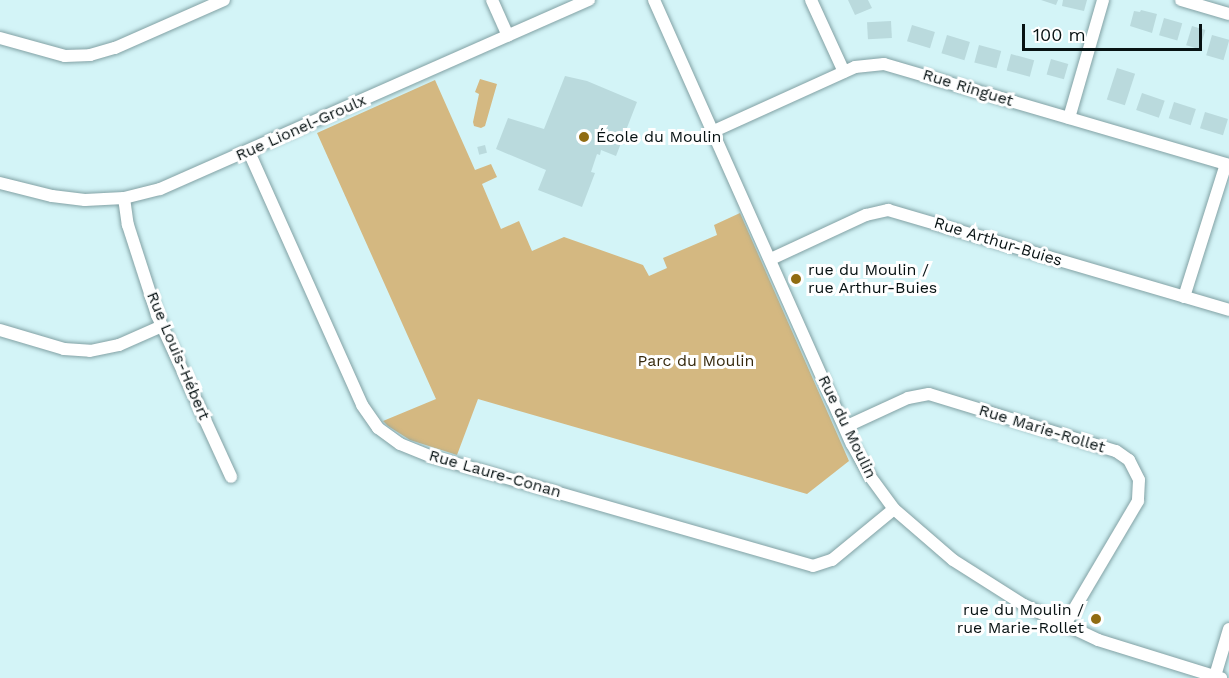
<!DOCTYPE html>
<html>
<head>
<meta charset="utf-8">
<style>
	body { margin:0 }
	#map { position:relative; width:1229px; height:678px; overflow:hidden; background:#d3f4f7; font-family:"Work Sans",sans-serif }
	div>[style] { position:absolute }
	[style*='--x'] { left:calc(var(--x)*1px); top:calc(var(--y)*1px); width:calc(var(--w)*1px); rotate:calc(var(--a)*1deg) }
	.green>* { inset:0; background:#d4b881 }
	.building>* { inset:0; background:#badadd; transform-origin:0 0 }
	.roads { filter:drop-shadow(0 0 2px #82a1a4) drop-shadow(0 0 2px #82a1a4) }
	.street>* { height:12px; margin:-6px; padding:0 6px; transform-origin:6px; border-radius:6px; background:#fff }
	.dots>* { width:16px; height:16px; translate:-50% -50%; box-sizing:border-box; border:3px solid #fff; border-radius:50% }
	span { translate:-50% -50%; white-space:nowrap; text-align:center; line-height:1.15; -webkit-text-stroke:6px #fff; paint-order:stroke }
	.street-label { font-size:16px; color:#071213 }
	.poi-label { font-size:16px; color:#071213 }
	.left { translate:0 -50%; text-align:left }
	.right { translate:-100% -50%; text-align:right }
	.park-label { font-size:16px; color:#372a0e }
	.scale { position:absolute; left:1022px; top:24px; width:180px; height:27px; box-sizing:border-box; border:3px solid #071213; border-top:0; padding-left:8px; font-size:18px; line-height:21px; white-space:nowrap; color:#071213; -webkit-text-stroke:4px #fff; paint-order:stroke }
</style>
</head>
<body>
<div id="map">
	<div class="green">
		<div style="clip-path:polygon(480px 79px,497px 84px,485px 126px,481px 128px,474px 126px,473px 122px,479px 94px,475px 92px)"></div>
		<div style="clip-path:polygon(435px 80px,475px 170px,491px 164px,497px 177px,482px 184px,501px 229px,519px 221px,532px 251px,564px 237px,643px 265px,649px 276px,667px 268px,663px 258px,717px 235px,714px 225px,740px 213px,849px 461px,807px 494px,478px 399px,457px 455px,410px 440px,388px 426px,383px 421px,436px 399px,317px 133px)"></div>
	</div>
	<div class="building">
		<div style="clip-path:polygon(848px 0,868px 0,872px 8px,855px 15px)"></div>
		<div style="clip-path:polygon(1041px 0,1058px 0,1056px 5px)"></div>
		<div style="clip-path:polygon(1063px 0,1087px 0,1084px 11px,1062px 6px)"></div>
		<div style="clip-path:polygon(1141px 10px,1157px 14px,1152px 33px,1130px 26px,1134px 11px,1140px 12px)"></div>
		<div style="left:1164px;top:18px;width:19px;height:18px;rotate:16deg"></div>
		<div style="left:891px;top:21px;width:17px;height:24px;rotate:87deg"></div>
		<div style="left:912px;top:25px;width:24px;height:17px;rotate:17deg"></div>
		<div style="left:1192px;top:26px;width:14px;height:20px;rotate:17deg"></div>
		<div style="left:947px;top:35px;width:24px;height:19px;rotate:17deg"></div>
		<div style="left:1212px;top:35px;width:18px;height:21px;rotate:16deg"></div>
		<div style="left:979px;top:45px;width:23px;height:18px;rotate:15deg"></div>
		<div style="left:1011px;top:54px;width:24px;height:17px;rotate:15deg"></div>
		<div style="left:1051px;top:59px;width:18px;height:16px;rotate:16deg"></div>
		<div style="left:1117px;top:68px;width:19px;height:33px;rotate:18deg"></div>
		<div style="clip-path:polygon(565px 76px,587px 81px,637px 102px,616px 156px,601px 150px,600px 155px,597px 154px,591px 172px,595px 173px,582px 207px,538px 190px,546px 170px,496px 149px,508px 118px,544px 129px)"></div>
		<div style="left:1142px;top:93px;width:24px;height:18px;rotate:19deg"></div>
		<div style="left:1174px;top:102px;width:23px;height:17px;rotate:18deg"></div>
		<div style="left:1205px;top:112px;width:24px;height:17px;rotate:17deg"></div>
		<div style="left:485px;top:145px;width:8px;height:8px;rotate:76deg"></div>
	</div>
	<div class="roads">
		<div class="street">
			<div style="--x:492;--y:0;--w:39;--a:66"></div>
			<div style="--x:654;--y:0;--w:486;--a:66"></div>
			<div style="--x:852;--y:444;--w:35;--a:61"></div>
			<div style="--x:869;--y:475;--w:42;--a:53.7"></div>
			<div style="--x:894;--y:509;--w:78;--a:40.8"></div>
			<div style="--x:953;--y:560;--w:84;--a:32.4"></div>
			<div style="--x:1024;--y:605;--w:82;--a:25.3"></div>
			<div style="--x:1098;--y:640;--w:129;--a:17.2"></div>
			<div style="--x:811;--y:0;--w:79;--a:65.4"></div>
			<div style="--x:1181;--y:0;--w:50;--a:16.3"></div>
			<div style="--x:0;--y:38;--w:67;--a:15.5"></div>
			<div style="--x:65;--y:56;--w:25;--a:-2"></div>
			<div style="--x:90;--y:55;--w:26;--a:-16"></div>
			<div style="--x:115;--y:48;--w:119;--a:-23.8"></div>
			<div style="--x:1069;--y:118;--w:123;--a:-73.9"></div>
			<div style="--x:714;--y:131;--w:155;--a:-24.4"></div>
			<div style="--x:855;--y:67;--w:29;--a:-6"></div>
			<div style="--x:884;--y:64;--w:359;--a:16.3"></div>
			<div style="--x:249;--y:152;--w:277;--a:65.9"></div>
			<div style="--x:362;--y:405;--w:28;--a:55"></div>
			<div style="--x:378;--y:428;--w:27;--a:36"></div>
			<div style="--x:400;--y:444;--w:32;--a:22"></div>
			<div style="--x:430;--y:456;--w:398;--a:16"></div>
			<div style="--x:813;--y:566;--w:20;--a:-18"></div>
			<div style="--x:832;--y:560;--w:80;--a:-39.4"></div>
			<div style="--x:0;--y:183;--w:54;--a:14"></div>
			<div style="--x:52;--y:196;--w:33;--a:7"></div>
			<div style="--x:85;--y:200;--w:39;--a:-3"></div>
			<div style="--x:124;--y:198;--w:37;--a:-14"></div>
			<div style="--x:160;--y:189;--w:469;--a:-23.8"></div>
			<div style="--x:124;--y:198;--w:27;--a:82"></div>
			<div style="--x:128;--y:225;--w:95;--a:72.1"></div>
			<div style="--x:157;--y:315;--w:178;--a:65.4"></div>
			<div style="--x:771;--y:259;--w:105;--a:-24.9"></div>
			<div style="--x:866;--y:215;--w:23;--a:-13"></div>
			<div style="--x:888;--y:210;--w:355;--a:16.3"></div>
			<div style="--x:1184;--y:297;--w:139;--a:-72.5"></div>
			<div style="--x:0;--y:330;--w:67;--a:16.5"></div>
			<div style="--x:64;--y:349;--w:26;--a:4"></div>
			<div style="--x:90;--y:351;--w:30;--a:-12"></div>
			<div style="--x:119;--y:345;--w:47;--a:-23.8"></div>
			<div style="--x:845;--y:427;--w:69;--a:-24.7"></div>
			<div style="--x:908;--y:398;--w:21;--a:-11"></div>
			<div style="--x:929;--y:394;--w:195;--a:17"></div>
			<div style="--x:1116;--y:451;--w:16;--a:35"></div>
			<div style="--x:1129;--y:460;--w:22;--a:63"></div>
			<div style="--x:1139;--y:480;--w:21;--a:93"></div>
			<div style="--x:1138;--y:501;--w:145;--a:120.6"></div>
			<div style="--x:1215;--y:676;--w:49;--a:-73.4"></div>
		</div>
	</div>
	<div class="dots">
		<div style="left:584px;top:137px;background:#906c12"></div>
		<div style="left:796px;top:279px;background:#906c12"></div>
		<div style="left:1096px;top:619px;background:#906c12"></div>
	</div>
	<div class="street-label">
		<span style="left:968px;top:88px;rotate:17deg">Rue Ringuet</span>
		<span style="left:301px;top:128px;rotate:-24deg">Rue Lionel-Groulx</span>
		<span style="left:998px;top:242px;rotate:17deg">Rue Arthur-Buies</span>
		<span style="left:178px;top:356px;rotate:67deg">Rue Louis-Hébert</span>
		<span style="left:847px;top:427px;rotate:64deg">Rue du Moulin</span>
		<span style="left:1042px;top:429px;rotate:17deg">Rue Marie-Rollet</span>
		<span style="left:495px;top:474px;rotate:16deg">Rue Laure-Conan</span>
	</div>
	<div class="poi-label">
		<span class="left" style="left:596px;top:137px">École du Moulin</span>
		<span class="left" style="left:808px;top:279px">rue du Moulin /<br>rue Arthur-Buies</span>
		<span class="right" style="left:1084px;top:619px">rue du Moulin /<br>rue Marie-Rollet</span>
	</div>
	<div class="park-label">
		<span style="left:696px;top:361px">Parc du Moulin</span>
	</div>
	<div class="scale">100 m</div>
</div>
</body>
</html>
